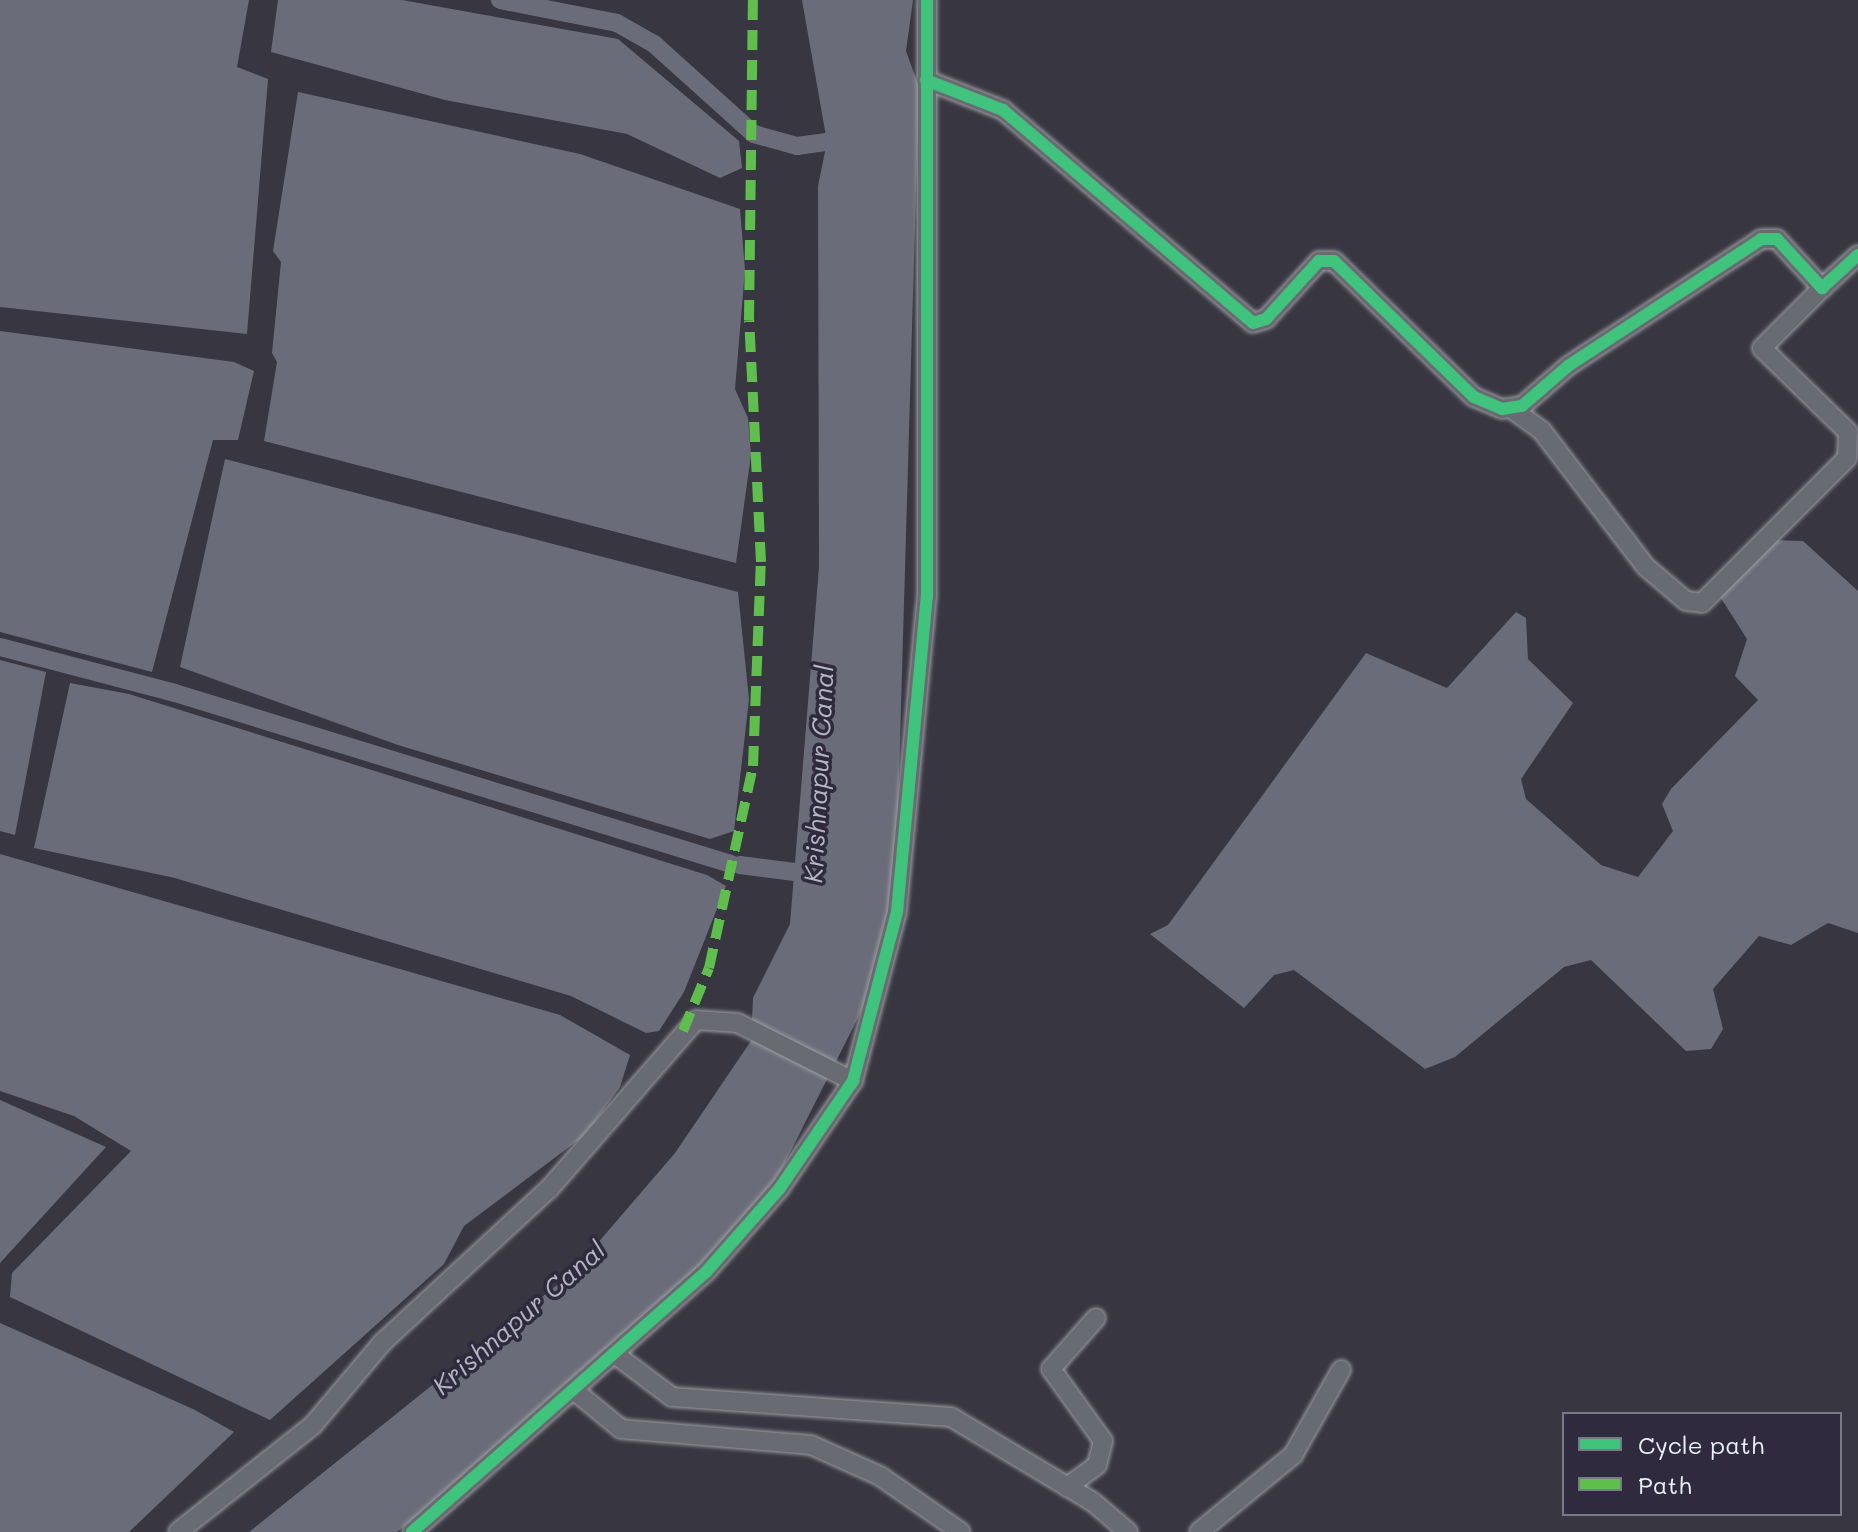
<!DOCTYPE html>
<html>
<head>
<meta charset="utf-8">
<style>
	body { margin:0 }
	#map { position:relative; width:1858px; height:1532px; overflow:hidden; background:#383640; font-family:Mali,sans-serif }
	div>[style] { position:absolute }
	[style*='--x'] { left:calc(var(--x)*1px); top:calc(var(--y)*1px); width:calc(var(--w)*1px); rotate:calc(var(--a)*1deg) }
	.water>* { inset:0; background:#6b6c79 }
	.canal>* { height:18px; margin:-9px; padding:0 9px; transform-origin:9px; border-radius:9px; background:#6b6c79 }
	.roads { filter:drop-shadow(0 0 2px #9c9ca2) drop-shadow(0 0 2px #9c9ca2) }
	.street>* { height:18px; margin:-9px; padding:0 9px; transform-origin:9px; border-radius:9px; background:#696b72 }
	.quiet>* { height:10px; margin-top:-5px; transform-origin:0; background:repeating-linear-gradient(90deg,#5fbe4e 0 20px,transparent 0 30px) }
	.cycleway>* { height:12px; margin:-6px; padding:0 6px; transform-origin:6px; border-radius:6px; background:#40c37c }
	span { translate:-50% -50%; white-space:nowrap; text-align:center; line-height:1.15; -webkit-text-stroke:7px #2f2a3d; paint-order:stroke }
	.water-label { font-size:26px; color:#b2b7c2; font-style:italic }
	.legend { position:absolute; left:1562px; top:1412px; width:280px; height:104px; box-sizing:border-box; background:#2f2a3d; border:2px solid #797a88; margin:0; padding:10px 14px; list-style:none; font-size:24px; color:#e8f1f8 }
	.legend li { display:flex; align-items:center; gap:16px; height:40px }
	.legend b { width:40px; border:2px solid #797a88 }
</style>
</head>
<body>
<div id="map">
	<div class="water">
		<div style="clip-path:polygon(0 0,249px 0,237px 67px,268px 79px,247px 334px,0 307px)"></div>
		<div style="clip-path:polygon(278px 0,402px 0,618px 39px,739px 141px,742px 168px,720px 178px,627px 134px,445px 100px,271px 52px)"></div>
		<div style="clip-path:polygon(802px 0,913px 0,906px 51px,919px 87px,895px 913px,864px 1006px,764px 1204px,651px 1317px,512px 1440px,397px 1532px,249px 1532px,572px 1273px,675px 1153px,751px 1041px,753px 998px,790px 924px,819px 567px,818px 186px,827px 142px)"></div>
		<div style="clip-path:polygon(298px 92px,580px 154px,740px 209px,745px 270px,735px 389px,748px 418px,751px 455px,736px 563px,264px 441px,277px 362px,272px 353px,281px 262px,273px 251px)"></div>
		<div style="clip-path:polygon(0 331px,234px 362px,254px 371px,238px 440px,213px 440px,152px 672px,0 632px)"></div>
		<div style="clip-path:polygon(225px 459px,738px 592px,749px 699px,734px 831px,710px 839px,398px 745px,180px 667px)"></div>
		<div style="clip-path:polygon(1773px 540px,1803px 541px,1858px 591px,1858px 933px,1828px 923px,1791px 945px,1759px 936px,1713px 989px,1723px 1029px,1711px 1049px,1686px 1051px,1591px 960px,1564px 967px,1455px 1057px,1425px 1069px,1294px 970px,1274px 975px,1244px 1008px,1150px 934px,1168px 925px,1366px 653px,1447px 688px,1516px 612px,1526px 618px,1528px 659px,1573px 703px,1521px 779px,1526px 799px,1601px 865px,1638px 877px,1673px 831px,1662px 804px,1671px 789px,1758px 700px,1735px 676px,1747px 639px,1719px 595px)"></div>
		<div style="clip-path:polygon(0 660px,46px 672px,15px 835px,0 831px)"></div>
		<div style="clip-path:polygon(70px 683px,129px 694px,707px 875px,726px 886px,684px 992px,659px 1031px,646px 1033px,571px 996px,175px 878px,34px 848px)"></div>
		<div style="clip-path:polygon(0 854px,560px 1015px,630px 1055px,620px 1087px,585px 1135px,464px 1226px,444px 1264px,270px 1420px,10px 1297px,12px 1273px,131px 1151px,74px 1116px,0 1091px)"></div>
		<div style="clip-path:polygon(0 1100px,106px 1147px,0 1263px)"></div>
		<div style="clip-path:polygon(0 1323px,193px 1409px,234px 1432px,129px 1532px,0 1532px)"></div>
	</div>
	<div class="canal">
		<div style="--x:500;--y:0;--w:119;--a:11.1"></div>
		<div style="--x:617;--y:23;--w:43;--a:29.6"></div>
		<div style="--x:654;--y:44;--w:135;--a:42"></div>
		<div style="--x:754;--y:134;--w:45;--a:15.6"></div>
		<div style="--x:797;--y:146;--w:30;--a:-8"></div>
		<div style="--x:0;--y:647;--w:181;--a:14.7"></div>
		<div style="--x:175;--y:693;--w:582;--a:17.1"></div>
		<div style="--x:740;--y:865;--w:55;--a:7.3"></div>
	</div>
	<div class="roads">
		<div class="street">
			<div style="--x:926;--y:80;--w:83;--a:21.3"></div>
			<div style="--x:1003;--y:110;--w:328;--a:40.4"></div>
			<div style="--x:1253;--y:323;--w:14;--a:-17"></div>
			<div style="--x:1266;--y:319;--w:79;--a:-47.6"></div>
			<div style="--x:1319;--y:261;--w:15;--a:0"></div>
			<div style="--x:1334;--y:261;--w:195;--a:44.2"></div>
			<div style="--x:1474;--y:397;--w:30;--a:23"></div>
			<div style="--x:1502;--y:409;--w:20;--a:-9"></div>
			<div style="--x:1522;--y:406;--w:61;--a:-41"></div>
			<div style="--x:1568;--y:366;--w:231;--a:-33.3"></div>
			<div style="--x:1761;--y:239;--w:16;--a:0"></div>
			<div style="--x:1777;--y:239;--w:67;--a:47.4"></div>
			<div style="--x:1822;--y:288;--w:49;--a:-42.5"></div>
			<div style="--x:1512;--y:409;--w:37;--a:36"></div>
			<div style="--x:1542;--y:431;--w:171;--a:52.6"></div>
			<div style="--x:1646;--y:567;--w:52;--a:40.4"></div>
			<div style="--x:1686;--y:601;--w:16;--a:7"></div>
			<div style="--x:1702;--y:603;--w:205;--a:-45"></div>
			<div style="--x:1847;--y:458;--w:26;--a:-88"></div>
			<div style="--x:1848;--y:432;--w:120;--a:-135.7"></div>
			<div style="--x:1762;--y:348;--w:85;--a:-45"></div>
			<div style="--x:616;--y:1355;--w:70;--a:36.9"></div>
			<div style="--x:672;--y:1397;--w:280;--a:4.1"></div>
			<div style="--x:951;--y:1417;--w:165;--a:30.9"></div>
			<div style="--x:1093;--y:1502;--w:46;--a:40.6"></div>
			<div style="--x:576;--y:1392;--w:58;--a:39.4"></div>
			<div style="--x:621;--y:1429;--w:191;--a:4.8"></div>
			<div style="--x:811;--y:1445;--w:76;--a:24.2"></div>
			<div style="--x:880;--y:1476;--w:98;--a:34.7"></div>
			<div style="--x:1067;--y:1487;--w:37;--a:-36"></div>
			<div style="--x:1097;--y:1465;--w:25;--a:-76"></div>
			<div style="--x:1103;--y:1441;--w:89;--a:-125.8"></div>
			<div style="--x:1051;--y:1369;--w:68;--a:-48.6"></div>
			<div style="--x:178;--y:1532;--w:172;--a:-38.4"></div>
			<div style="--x:313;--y:1425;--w:109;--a:-49.9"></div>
			<div style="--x:383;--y:1342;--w:226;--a:-42.7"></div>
			<div style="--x:549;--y:1189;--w:224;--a:-49"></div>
			<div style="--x:696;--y:1020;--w:42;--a:4.1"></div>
			<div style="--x:738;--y:1023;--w:129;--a:26.8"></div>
			<div style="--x:412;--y:1532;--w:392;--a:-41.5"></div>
			<div style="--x:706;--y:1272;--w:112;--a:-48.6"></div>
			<div style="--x:780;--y:1188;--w:130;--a:-55.7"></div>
			<div style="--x:853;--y:1081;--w:175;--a:-75.4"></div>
			<div style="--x:897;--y:912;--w:316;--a:-84.6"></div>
			<div style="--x:927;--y:597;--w:597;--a:-90"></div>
			<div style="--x:1199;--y:1532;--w:122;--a:-39.3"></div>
			<div style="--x:1293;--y:1455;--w:98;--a:-60.5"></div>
		</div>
	</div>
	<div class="quiet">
		<div style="--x:683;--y:1031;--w:68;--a:-67.6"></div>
		<div style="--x:709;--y:968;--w:207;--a:-77.7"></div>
		<div style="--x:753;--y:766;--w:204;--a:-87.8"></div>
		<div style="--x:761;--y:562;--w:242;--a:-92.8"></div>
		<div style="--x:749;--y:320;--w:320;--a:-89.3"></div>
	</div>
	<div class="cycleway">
		<div style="--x:926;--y:80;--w:83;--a:21.3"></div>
		<div style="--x:1003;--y:110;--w:328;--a:40.4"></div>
		<div style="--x:1253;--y:323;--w:14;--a:-17"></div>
		<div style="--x:1266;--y:319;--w:79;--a:-47.6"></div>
		<div style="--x:1319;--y:261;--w:15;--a:0"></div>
		<div style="--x:1334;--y:261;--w:195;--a:44.2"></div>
		<div style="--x:1474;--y:397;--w:30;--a:23"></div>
		<div style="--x:1502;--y:409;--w:20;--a:-9"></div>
		<div style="--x:1522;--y:406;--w:61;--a:-41"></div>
		<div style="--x:1568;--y:366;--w:231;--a:-33.3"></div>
		<div style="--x:1761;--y:239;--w:16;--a:0"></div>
		<div style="--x:1777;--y:239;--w:67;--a:47.4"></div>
		<div style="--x:1822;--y:288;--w:49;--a:-42.5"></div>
		<div style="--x:412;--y:1532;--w:392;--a:-41.5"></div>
		<div style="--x:706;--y:1272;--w:112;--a:-48.6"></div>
		<div style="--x:780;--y:1188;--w:130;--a:-55.7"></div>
		<div style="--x:853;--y:1081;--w:175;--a:-75.4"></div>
		<div style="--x:897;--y:912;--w:316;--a:-84.6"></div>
		<div style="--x:927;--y:597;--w:597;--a:-90"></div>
	</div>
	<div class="water-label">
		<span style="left:819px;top:774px;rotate:-87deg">Krishnapur Canal</span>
		<span style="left:519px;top:1318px;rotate:-41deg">Krishnapur Canal</span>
	</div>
	<ul class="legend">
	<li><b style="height:10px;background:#40c37c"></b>Cycle path</li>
	<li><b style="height:10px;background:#5fbe4e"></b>Path</li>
	</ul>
</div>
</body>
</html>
